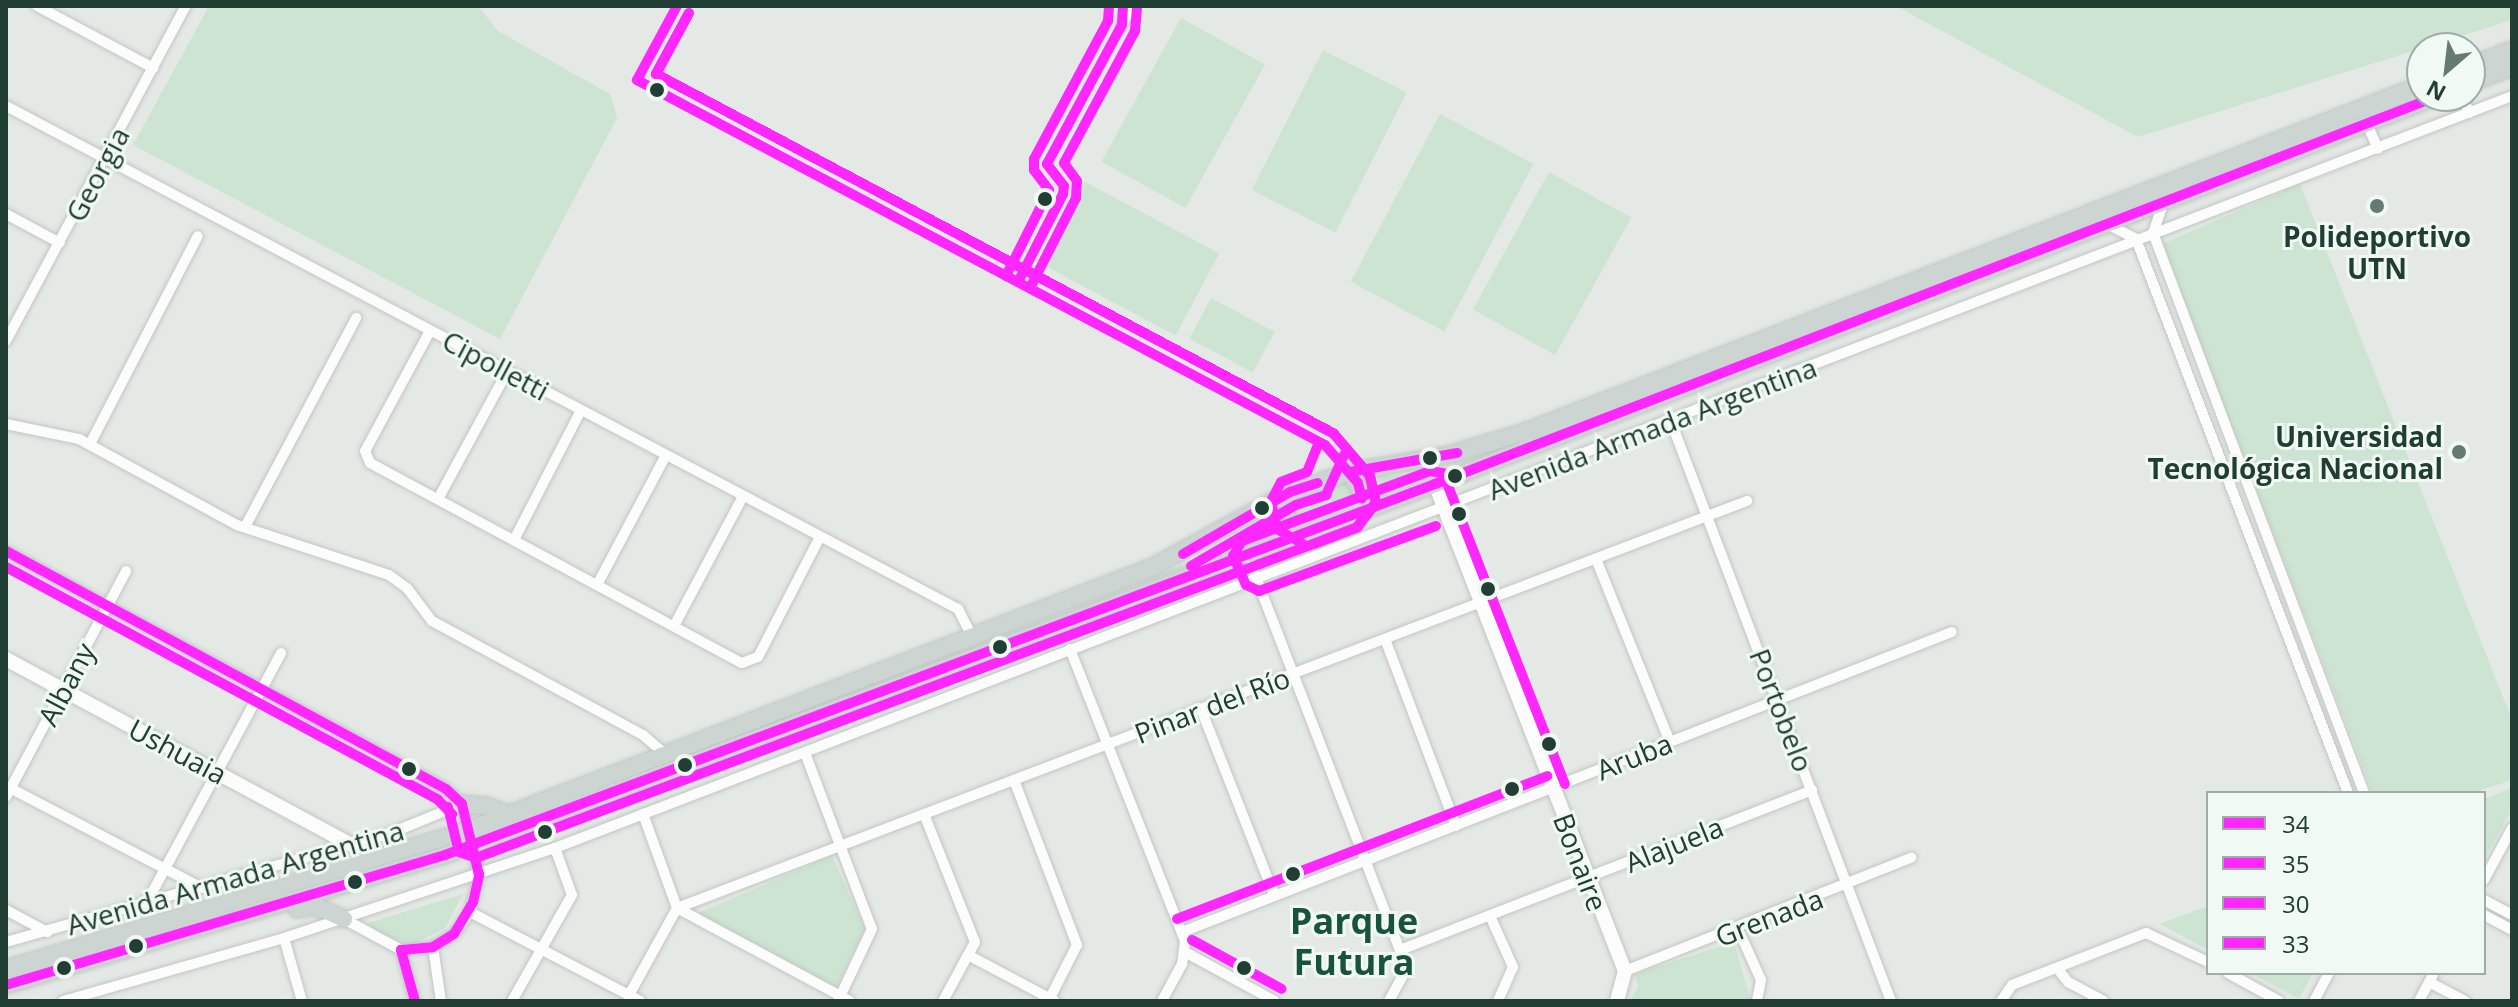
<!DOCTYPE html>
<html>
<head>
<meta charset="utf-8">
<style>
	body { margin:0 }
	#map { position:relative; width:2518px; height:1007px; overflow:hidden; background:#e4e9e6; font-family:"Open Sans",sans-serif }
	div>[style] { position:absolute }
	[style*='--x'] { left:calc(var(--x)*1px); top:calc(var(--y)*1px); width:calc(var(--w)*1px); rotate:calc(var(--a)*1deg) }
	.green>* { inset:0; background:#cce4d1; transform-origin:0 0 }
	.roads { filter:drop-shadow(0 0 2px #c1c6c3) drop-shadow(0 0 2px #c1c6c3) }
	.street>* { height:10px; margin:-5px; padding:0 5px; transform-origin:5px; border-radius:5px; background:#fbfcfb }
	.secondary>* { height:14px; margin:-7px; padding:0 7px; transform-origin:7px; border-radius:7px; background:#fbfcfb }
	.primary>* { height:16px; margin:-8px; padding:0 8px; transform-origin:8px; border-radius:8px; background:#cdd5d2 }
	.bus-1>* { height:10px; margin:-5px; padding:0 5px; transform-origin:5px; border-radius:5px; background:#fe27ff }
	.bus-2>* { height:10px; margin:-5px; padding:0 5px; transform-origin:5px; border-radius:5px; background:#fe27ff }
	.bus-3>* { height:10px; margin:-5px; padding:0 5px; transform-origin:5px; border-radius:5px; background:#fe27ff }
	.bus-4>* { height:10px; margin:-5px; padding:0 5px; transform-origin:5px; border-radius:5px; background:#fe27ff }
	.dots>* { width:22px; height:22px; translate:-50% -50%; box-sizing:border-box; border:4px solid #f1f9f4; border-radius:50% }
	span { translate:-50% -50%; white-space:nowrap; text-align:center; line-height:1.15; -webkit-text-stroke:6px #f1f9f4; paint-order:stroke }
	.street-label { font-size:28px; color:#203e34 }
	.poi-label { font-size:28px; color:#203e34; font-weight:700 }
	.right { translate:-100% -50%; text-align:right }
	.district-label { font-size:36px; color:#1a5240; font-weight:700 }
	.frame { position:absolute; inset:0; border:8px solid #203e34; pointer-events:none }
	.legend { position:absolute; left:2206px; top:791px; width:280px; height:184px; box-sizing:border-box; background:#f1f9f4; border:2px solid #9daea7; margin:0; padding:10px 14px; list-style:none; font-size:24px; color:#203e34 }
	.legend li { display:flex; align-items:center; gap:16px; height:40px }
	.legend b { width:40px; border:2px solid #9daea7 }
	.north { position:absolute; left:2406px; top:32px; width:80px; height:80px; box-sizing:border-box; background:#f1f9f4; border:2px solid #9daea7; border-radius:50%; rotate:208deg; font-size:22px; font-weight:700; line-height:32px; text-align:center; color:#203e34 }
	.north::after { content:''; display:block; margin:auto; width:28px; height:36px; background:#657a72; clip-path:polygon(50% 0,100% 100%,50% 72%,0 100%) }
</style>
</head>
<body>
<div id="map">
	<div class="green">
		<div style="clip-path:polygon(209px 6px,478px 6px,498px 31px,610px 94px,617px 118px,500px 339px,133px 145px)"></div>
		<div style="clip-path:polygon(1896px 6px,2512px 6px,2512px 20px,2138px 137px)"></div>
		<div style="left:1181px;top:18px;width:96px;height:164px;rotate:29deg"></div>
		<div style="left:1323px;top:50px;width:94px;height:157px;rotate:27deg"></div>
		<div style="left:1440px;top:114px;width:106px;height:190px;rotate:28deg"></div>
		<div style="left:1549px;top:172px;width:94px;height:157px;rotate:29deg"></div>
		<div style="left:1085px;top:182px;width:152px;height:93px;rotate:28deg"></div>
		<div style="clip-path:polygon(2300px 184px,2512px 720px,2512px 780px,2473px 793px,2373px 793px,2162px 244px)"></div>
		<div style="left:1211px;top:298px;width:72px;height:46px;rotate:28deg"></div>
		<div style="clip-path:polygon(1444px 472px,1367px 502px,1361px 478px)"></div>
		<div style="clip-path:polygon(1345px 481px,1354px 484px,1354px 503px,1305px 524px,1295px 522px,1293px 501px)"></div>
		<div style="clip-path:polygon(1280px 510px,1289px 528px,1070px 611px,1215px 551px)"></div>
		<div style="clip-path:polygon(2512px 788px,2512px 809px,2484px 860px,2484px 799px)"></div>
		<div style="clip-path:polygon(832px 856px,865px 929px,834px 991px,696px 914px)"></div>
		<div style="clip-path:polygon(463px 894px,445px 928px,413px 944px,376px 933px,368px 923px)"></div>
		<div style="clip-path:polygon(2208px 906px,2208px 950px,2160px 924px)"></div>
		<div style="clip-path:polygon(1734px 942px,1751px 1001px,1630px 1001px,1638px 986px,1635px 974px)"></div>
		<div style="clip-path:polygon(2251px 973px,2313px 973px,2299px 999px)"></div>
	</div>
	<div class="roads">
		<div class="street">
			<div style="--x:37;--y:6;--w:132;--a:28.1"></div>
			<div style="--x:1122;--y:25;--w:21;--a:-62"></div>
			<div style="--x:2463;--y:96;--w:18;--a:71"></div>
			<div style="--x:6;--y:106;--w:1077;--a:27.85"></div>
			<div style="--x:958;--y:609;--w:31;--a:63"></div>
			<div style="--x:2367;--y:124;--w:27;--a:66"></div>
			<div style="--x:2163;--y:204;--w:31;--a:109"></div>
			<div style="--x:2153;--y:233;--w:598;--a:69.35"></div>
			<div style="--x:6;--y:214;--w:61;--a:28.2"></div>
			<div style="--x:2107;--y:224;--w:33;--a:27"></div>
			<div style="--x:2136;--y:239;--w:593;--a:69.06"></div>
			<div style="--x:430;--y:331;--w:136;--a:118.4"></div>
			<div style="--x:365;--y:451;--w:13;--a:67"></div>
			<div style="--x:370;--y:463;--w:422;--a:28.3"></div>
			<div style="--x:742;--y:663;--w:17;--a:-21"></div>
			<div style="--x:758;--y:657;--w:135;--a:-62.7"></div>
			<div style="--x:6;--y:341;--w:380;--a:-61.8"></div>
			<div style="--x:1670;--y:419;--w:623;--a:69.21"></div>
			<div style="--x:6;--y:424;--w:75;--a:11.6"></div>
			<div style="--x:79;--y:439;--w:180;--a:28.6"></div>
			<div style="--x:237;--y:525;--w:160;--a:18.2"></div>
			<div style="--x:389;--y:575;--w:22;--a:36"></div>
			<div style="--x:407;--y:588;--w:41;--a:52.9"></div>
			<div style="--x:432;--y:621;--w:240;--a:28.4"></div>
			<div style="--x:643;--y:735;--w:28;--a:41"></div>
			<div style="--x:90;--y:444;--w:234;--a:-62.6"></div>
			<div style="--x:438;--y:499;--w:145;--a:-61.5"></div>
			<div style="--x:245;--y:527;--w:237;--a:-62"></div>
			<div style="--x:514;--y:540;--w:146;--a:-62.7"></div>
			<div style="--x:6;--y:551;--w:500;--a:28.41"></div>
			<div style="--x:446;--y:789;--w:22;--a:43"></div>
			<div style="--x:1247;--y:554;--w:425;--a:68.9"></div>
			<div style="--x:1400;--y:950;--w:21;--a:73"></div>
			<div style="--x:1406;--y:970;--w:35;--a:119"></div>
			<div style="--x:1596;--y:559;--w:197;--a:68"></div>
			<div style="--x:597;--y:585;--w:147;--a:-62"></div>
			<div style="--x:674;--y:626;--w:147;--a:-62"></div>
			<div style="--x:1385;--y:639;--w:200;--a:69.2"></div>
			<div style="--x:1070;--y:649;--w:314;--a:68.5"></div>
			<div style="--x:1185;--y:941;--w:23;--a:97"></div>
			<div style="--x:1182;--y:964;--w:42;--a:118.4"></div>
			<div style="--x:1201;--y:709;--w:199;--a:68.5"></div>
			<div style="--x:805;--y:753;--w:188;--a:69.2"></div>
			<div style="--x:872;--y:929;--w:80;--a:115.3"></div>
			<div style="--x:1014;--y:780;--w:177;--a:69.1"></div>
			<div style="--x:1077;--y:945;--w:59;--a:117"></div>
			<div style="--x:6;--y:786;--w:221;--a:27.5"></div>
			<div style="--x:6;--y:797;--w:256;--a:-62"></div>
			<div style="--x:643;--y:814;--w:100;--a:70.1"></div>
			<div style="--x:924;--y:814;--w:138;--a:68.3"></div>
			<div style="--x:975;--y:942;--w:67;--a:118.5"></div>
			<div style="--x:2484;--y:880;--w:59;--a:-61.7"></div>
			<div style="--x:2484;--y:900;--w:32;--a:28"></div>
			<div style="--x:146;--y:904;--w:285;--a:-61.7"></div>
			<div style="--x:677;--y:908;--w:196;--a:28.3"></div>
			<div style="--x:6;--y:910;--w:47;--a:28.2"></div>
			<div style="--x:470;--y:912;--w:192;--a:27.6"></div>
			<div style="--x:2484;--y:915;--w:32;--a:28"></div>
			<div style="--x:1490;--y:916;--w:56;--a:65.7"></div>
			<div style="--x:1513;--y:967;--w:37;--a:114"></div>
			<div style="--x:344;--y:919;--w:65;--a:28.5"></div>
			<div style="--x:401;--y:950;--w:32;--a:-5"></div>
			<div style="--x:433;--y:947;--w:25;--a:-32"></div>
			<div style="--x:454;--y:934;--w:27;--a:-54"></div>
			<div style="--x:470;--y:912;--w:38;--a:-76"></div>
			<div style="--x:479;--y:875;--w:73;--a:-103.5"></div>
			<div style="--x:1738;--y:929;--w:56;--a:65.7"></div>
			<div style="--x:1761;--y:980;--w:21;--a:101"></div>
			<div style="--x:1182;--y:932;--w:826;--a:-21.29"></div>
			<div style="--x:284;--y:938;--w:66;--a:74.1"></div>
			<div style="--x:6;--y:942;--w:400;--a:-15.8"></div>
			<div style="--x:391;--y:833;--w:77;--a:-22.2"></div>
			<div style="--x:433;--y:947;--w:55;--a:81.6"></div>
			<div style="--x:401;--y:950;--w:53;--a:74.6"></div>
			<div style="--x:1400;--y:950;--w:442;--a:-21.2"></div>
			<div style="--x:1185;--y:952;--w:102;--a:28.6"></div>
			<div style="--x:968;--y:955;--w:98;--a:27.9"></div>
			<div style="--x:2057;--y:968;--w:18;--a:52"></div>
			<div style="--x:2068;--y:982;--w:40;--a:28"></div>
			<div style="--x:1625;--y:971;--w:308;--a:-21.6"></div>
			<div style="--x:2228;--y:973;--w:58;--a:28.8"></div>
			<div style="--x:2429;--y:982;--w:41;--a:27.8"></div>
			<div style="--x:629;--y:995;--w:99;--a:-61.1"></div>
			<div style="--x:677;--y:908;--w:1145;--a:-20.83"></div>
			<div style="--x:63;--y:1001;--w:230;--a:-15.9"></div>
			<div style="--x:284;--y:938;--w:286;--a:-18.4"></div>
			<div style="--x:555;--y:848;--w:2097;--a:-21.02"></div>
			<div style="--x:512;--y:1001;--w:122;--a:-60.5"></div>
			<div style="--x:572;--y:895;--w:50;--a:-109.9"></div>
			<div style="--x:2001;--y:1001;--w:19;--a:-55"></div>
			<div style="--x:2012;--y:985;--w:144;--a:-21.2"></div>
			<div style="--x:2146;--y:933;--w:68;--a:25.1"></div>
			<div style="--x:2314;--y:1001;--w:32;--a:-62"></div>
			<div style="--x:2419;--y:1001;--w:32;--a:-62"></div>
		</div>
		<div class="secondary">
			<div style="--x:1435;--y:484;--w:523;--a:68.69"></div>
			<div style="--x:1625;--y:971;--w:31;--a:105"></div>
			<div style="--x:6;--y:659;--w:391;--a:28.3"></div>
		</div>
		<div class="primary">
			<div style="--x:2470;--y:66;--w:45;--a:-20.9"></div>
			<div style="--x:2470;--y:83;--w:45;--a:-20.9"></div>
			<div style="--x:1350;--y:472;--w:26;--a:62"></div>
			<div style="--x:1362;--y:495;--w:21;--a:118"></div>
			<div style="--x:1290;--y:492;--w:24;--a:99"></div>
			<div style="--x:1286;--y:516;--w:12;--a:55"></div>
			<div style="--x:1293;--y:526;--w:17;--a:17"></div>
			<div style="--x:462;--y:804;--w:25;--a:5"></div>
			<div style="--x:487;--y:806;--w:22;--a:22"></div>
			<div style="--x:297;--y:909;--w:18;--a:-9"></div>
			<div style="--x:315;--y:906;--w:32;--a:24"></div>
			<div style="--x:6;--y:969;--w:480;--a:-16.7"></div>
			<div style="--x:466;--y:831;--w:736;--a:-21.02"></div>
			<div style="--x:1153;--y:567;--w:156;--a:-28.7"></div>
			<div style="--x:1290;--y:492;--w:63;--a:-18.4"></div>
			<div style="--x:1350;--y:472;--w:100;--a:-9.7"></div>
			<div style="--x:1449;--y:455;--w:79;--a:-16.8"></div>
			<div style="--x:1525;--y:432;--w:962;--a:-21.15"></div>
			<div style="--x:6;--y:985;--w:458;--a:-16.5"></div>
			<div style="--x:445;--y:855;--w:1057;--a:-20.54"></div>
			<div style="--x:1435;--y:484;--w:1075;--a:-21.15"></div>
		</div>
	</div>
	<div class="bus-1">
		<div style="--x:637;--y:80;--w:779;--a:27.95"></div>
		<div style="--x:1325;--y:445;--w:50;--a:49"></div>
		<div style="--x:1358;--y:483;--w:16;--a:76"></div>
		<div style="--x:637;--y:80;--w:84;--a:-61.6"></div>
		<div style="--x:1047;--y:164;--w:158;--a:-61.7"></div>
		<div style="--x:1122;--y:25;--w:19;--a:-87"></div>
		<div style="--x:1018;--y:282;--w:99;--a:-62.9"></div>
		<div style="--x:1063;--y:194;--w:8;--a:-83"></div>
		<div style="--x:1064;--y:186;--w:28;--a:-128"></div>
		<div style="--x:1350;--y:472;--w:109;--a:-10.1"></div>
		<div style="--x:1183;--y:554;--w:124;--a:-30.1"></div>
		<div style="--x:1290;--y:492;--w:29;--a:-18"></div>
		<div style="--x:6;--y:985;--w:458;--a:-16.5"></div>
		<div style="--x:445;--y:855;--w:1057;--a:-20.54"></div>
		<div style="--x:1435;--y:484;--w:1075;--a:-21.15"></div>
	</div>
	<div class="bus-2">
		<div style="--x:1030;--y:288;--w:101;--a:-62.9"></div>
		<div style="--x:1076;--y:198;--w:17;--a:-87"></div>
		<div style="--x:1077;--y:181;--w:22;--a:-126"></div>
		<div style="--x:1064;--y:163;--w:150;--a:-61.7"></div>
		<div style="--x:1135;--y:31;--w:24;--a:-85"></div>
		<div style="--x:1191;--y:566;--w:121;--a:-30.2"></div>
		<div style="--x:1296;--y:505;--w:32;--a:-18"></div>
		<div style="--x:1326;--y:495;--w:44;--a:-65.8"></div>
		<div style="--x:6;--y:567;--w:491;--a:28.3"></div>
		<div style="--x:438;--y:800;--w:20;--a:45"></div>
		<div style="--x:448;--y:807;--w:46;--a:76.3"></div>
		<div style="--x:459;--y:852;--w:18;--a:19"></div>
		<div style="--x:476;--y:858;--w:940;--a:-20.56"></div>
		<div style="--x:1356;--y:528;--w:32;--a:-51"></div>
		<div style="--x:1376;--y:503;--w:28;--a:-103"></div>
		<div style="--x:1370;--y:476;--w:57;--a:-130.7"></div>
		<div style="--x:1333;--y:433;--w:766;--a:-152.06"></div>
		<div style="--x:656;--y:74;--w:69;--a:-61.6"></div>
	</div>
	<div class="bus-3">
		<div style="--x:689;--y:13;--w:69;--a:118.4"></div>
		<div style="--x:656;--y:74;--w:768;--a:27.97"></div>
		<div style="--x:1334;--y:434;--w:55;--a:49.4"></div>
		<div style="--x:1370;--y:476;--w:27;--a:77"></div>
		<div style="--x:1376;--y:502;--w:31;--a:126"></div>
		<div style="--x:1358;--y:527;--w:47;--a:158.9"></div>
		<div style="--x:1006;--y:276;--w:96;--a:-63.4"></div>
		<div style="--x:1049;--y:190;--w:25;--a:-127"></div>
		<div style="--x:1034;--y:170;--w:11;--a:-90"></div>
		<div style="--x:1034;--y:159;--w:157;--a:-61.8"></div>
		<div style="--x:1108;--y:21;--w:15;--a:-86"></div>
		<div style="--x:1436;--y:526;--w:189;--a:159.8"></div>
		<div style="--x:1259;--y:591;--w:14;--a:-155"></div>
		<div style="--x:1246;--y:585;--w:32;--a:-114"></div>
		<div style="--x:1233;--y:556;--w:17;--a:-59"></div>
		<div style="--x:1242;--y:541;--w:201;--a:-20.4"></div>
		<div style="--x:1430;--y:471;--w:13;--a:9"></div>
		<div style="--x:1443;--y:473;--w:334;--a:68.6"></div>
		<div style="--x:1303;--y:544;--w:30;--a:-150"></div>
		<div style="--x:1277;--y:529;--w:29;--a:-102"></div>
		<div style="--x:1271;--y:501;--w:21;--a:-62"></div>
		<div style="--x:1281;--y:482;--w:28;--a:-21"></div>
		<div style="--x:1307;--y:472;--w:29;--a:-68"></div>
		<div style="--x:1177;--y:919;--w:397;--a:-21.1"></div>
		<div style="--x:1192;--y:940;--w:102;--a:28.6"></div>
	</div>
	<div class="bus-4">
		<div style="--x:6;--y:551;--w:500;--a:28.41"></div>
		<div style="--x:446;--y:789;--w:22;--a:43"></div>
		<div style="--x:415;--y:1001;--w:53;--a:-105.4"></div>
		<div style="--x:401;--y:950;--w:32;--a:-5"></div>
		<div style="--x:433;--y:947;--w:25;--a:-32"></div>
		<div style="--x:454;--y:934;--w:37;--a:-59"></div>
		<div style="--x:473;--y:902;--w:28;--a:-77"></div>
		<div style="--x:479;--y:875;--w:73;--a:-103.5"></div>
	</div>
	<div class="dots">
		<div style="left:657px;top:90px;background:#203e34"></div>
		<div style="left:1045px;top:199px;background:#203e34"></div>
		<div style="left:2377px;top:206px;background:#657a72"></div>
		<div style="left:2459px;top:452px;background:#657a72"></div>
		<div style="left:1430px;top:458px;background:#203e34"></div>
		<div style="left:1455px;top:476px;background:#203e34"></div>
		<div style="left:1262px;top:508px;background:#203e34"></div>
		<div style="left:1459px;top:514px;background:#203e34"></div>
		<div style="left:1488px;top:589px;background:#203e34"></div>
		<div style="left:1000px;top:647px;background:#203e34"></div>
		<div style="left:1549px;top:744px;background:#203e34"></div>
		<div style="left:685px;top:765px;background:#203e34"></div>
		<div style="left:409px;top:769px;background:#203e34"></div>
		<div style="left:1512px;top:789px;background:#203e34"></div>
		<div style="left:545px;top:832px;background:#203e34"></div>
		<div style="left:1293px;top:874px;background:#203e34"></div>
		<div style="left:355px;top:882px;background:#203e34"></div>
		<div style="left:136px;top:946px;background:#203e34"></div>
		<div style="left:64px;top:968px;background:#203e34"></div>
		<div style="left:1244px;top:968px;background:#203e34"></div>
	</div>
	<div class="street-label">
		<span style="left:97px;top:174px;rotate:-62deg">Georgia</span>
		<span style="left:496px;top:365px;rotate:28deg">Cipolletti</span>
		<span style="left:1652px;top:428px;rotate:-21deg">Avenida Armada Argentina</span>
		<span style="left:66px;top:684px;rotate:-62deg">Albany</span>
		<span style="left:1212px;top:705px;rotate:-21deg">Pinar del Río</span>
		<span style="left:1782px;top:710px;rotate:69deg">Portobelo</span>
		<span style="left:178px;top:751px;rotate:28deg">Ushuaia</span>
		<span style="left:1634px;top:756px;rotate:-22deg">Aruba</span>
		<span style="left:1674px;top:844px;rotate:-22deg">Alajuela</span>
		<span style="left:1581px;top:862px;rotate:69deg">Bonaire</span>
		<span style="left:235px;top:877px;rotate:-16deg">Avenida Armada Argentina</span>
		<span style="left:1769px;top:917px;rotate:-21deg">Grenada</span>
	</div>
	<div class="poi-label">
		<span style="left:2377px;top:252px">Polideportivo<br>UTN</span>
		<span class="right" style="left:2443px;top:452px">Universidad<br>Tecnológica Nacional</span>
	</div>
	<div class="district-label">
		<span style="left:1354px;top:941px">Parque<br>Futura</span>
	</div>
	<div class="frame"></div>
	<ul class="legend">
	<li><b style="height:10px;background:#fe27ff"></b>34</li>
	<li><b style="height:10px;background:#fe27ff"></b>35</li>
	<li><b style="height:10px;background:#fe27ff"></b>30</li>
	<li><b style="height:10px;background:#fe27ff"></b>33</li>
	</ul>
	<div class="north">N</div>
</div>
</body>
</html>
